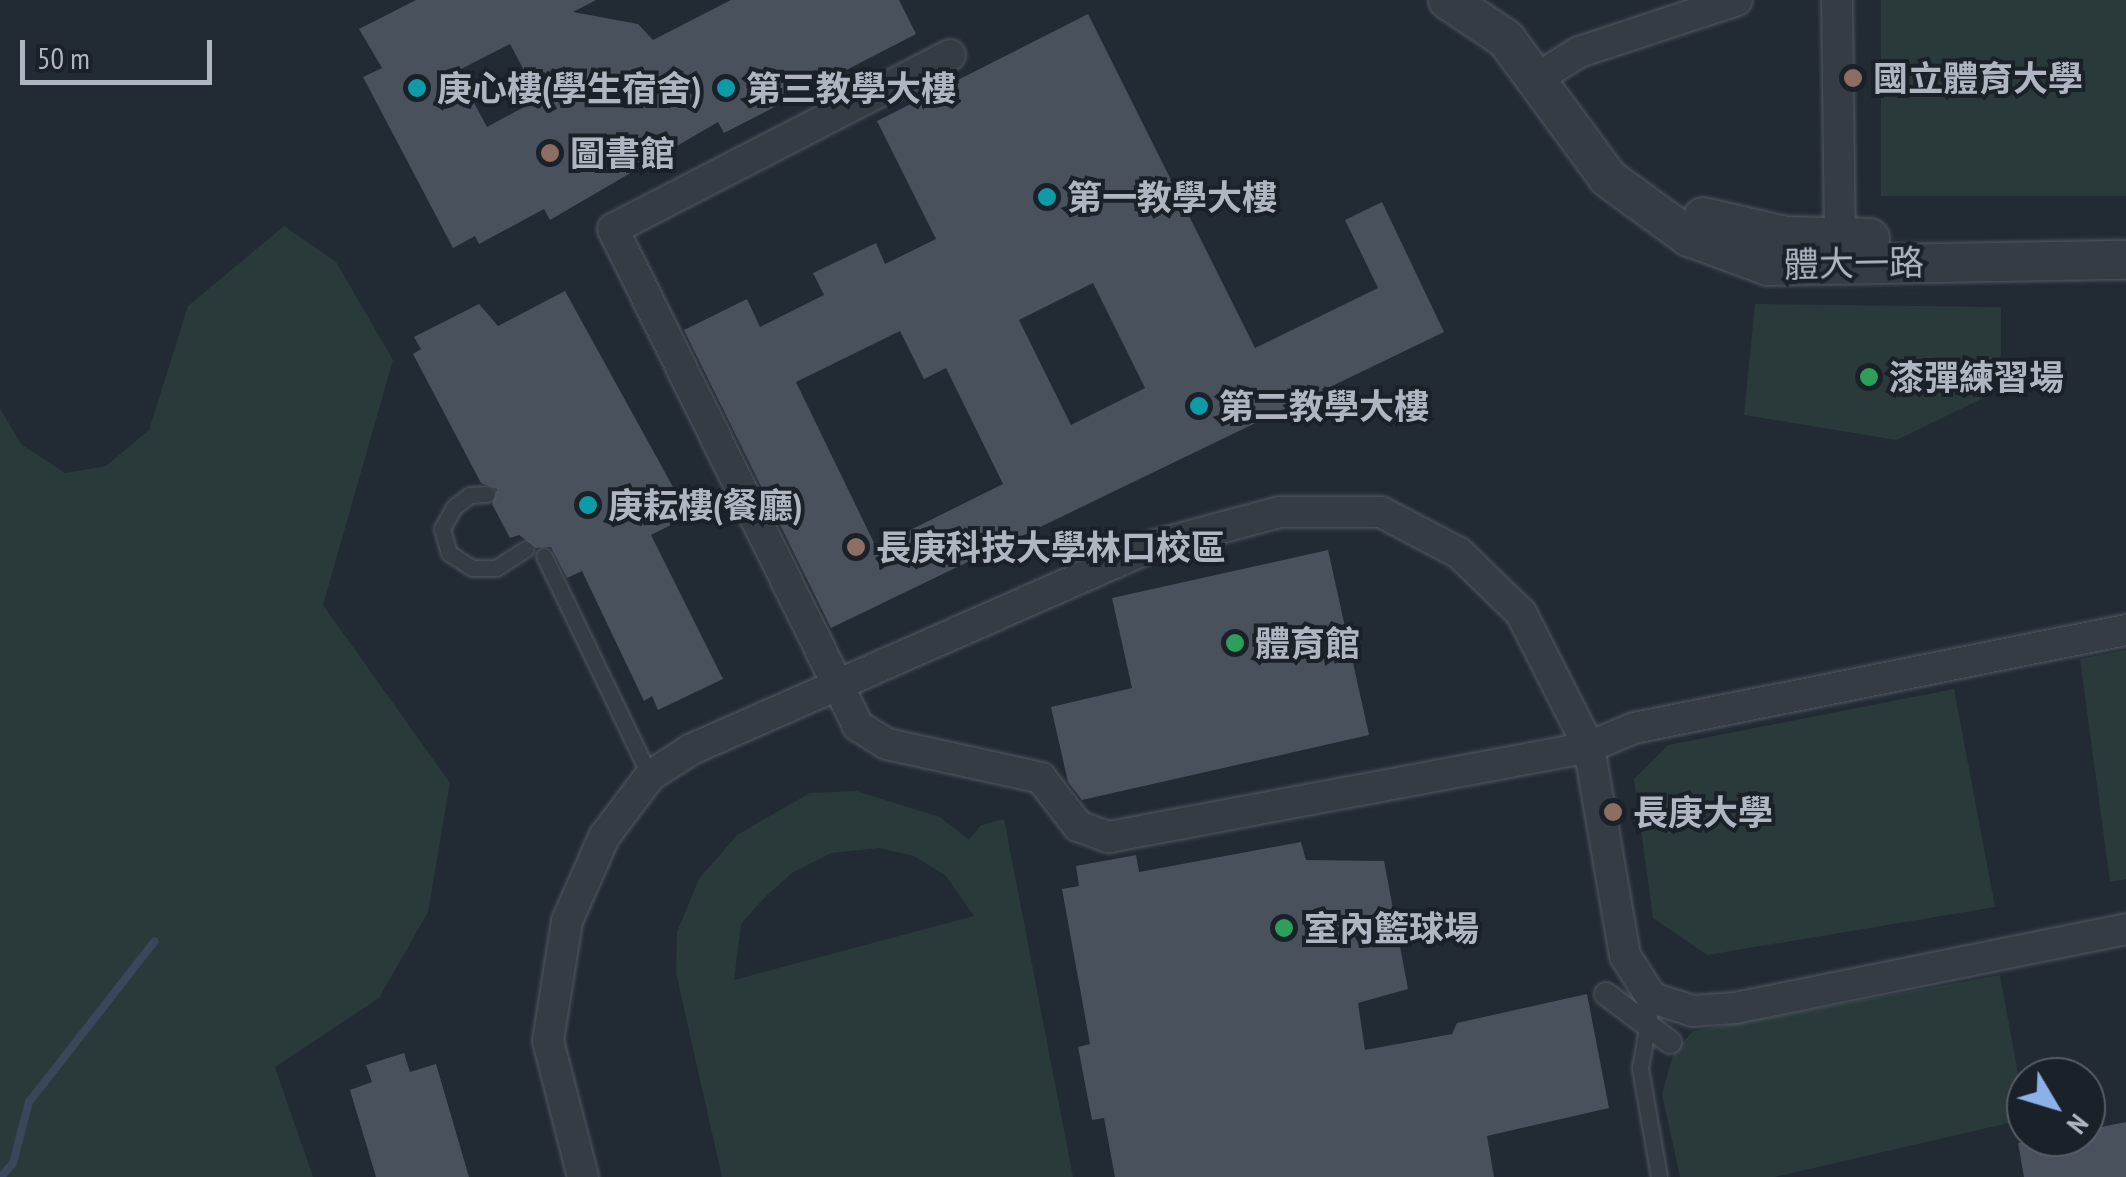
<!DOCTYPE html>
<html>
<head>
<meta charset="utf-8">
<style>
	body { margin:0 }
	#map { position:relative; width:2126px; height:1177px; overflow:hidden; background:#222a34; font-family:"PT Sans Narrow","Noto Sans TC",sans-serif }
	div>[style] { position:absolute }
	[style*='--x'] { left:calc(var(--x)*1px); top:calc(var(--y)*1px); width:calc(var(--w)*1px); rotate:calc(var(--a)*1deg) }
	.green>* { inset:0; background:#2a3a3a; transform-origin:0 0 }
	.stream>* { height:8px; margin:-4px; padding:0 4px; transform-origin:4px; border-radius:4px; background:#39475b }
	.building>* { inset:0; background:#49515d }
	.roads { filter:drop-shadow(0 0 2px #525962) drop-shadow(0 0 2px #525962) }
	.service>* { height:15px; margin:-7.5px; padding:0 7.5px; transform-origin:7.5px; border-radius:7.5px; background:#353c44 }
	.pedestrian>* { height:22px; margin:-11px; padding:0 11px; transform-origin:11px; border-radius:11px; background:#353c44 }
	.minor>* { height:30px; margin:-15px; padding:0 15px; transform-origin:15px; border-radius:15px; background:#353c44 }
	.tertiary>* { height:38px; margin:-19px; padding:0 19px; transform-origin:19px; border-radius:19px; background:#353c44 }
	.dots>* { width:28px; height:28px; translate:-50% -50%; box-sizing:border-box; border:5px solid #1b2129; border-radius:50% }
	span { translate:-50% -50%; white-space:nowrap; text-align:center; line-height:1.15; -webkit-text-stroke:8px #1b2129; paint-order:stroke }
	.poi-label { font-size:35px; color:#afb6c1; font-weight:700 }
	.left { translate:0 -50%; text-align:left }
	.street-label { font-size:35px; color:#afb6c1 }
	.north { position:absolute; left:2006px; top:1057px; width:100px; height:100px; box-sizing:border-box; background:#1b2129; border:2px solid #565d66; border-radius:50%; rotate:128deg; font-size:28px; font-weight:700; line-height:40px; text-align:center; color:#afb6c1 }
	.north::after { content:''; display:block; margin:auto; width:35px; height:45px; background:#8cb1e9; clip-path:polygon(50% 0,100% 100%,50% 72%,0 100%) }
	.scale { position:absolute; left:20px; top:40px; width:192px; height:45px; box-sizing:border-box; border:5px solid #afb6c1; border-top:0; padding-left:12px; font-size:30px; line-height:35px; white-space:nowrap; color:#afb6c1; -webkit-text-stroke:8px #1b2129; paint-order:stroke }
</style>
</head>
<body>
<div id="map">
	<div class="green">
		<div style="left:1881px;top:0;width:245px;height:196px"></div>
		<div style="clip-path:polygon(284px 226px,336px 262px,393px 360px,323px 605px,450px 783px,428px 912px,379px 998px,275px 1067px,313px 1177px,0 1177px,0 409px,22px 445px,65px 473px,106px 466px,149px 430px,188px 306px)"></div>
		<div style="clip-path:polygon(1755px 304px,2001px 307px,2001px 355px,1981px 399px,1897px 440px,1744px 415px)"></div>
		<div style="clip-path:polygon(2126px 650px,2126px 879px,2110px 882px,2080px 659px)"></div>
		<div style="clip-path:polygon(1954px 689px,1995px 907px,1707px 955px,1653px 918px,1634px 779px,1668px 745px)"></div>
		<div style="clip-path:polygon(evenodd,856px 791px,940px 817px,969px 840px,981px 825px,1004px 819px,1073px 1177px,722px 1177px,676px 973px,677px 932px,699px 879px,737px 835px,810px 793px,856px 791px,879px 848px,914px 856px,946px 876px,974px 916px,734px 980px,741px 924px,763px 899px,792px 873px,831px 853px,879px 848px)"></div>
		<div style="clip-path:polygon(2000px 975px,2026px 1119px,1775px 1177px,1680px 1177px,1662px 1094px,1674px 1052px,1693px 1031px)"></div>
	</div>
	<div class="stream">
		<div style="--x:1;--y:1177;--w:18;--a:-49"></div>
		<div style="--x:13;--y:1163;--w:63;--a:-75.3"></div>
		<div style="--x:29;--y:1102;--w:204;--a:-52"></div>
	</div>
	<div class="building">
		<div style="clip-path:polygon(evenodd,416px 0,596px 0,573px 12px,638px 24px,653px 40px,731px 0,899px 0,916px 34px,724px 133px,718px 122px,550px 220px,544px 209px,479px 244px,475px 236px,453px 248px,363px 77px,382px 68px,359px 29px,416px 0,510px 44px,539px 99px,487px 127px,457px 71px,510px 44px)"></div>
		<div style="clip-path:polygon(evenodd,1088px 14px,1255px 348px,1378px 288px,1345px 220px,1382px 202px,1444px 332px,831px 628px,684px 330px,747px 299px,760px 327px,824px 295px,813px 273px,876px 243px,885px 264px,936px 239px,877px 121px,1088px 14px,1093px 283px,1145px 388px,1071px 425px,1019px 320px,1093px 283px,1088px 14px,900px 331px,924px 379px,946px 368px,1003px 484px,876px 547px,796px 382px,900px 331px)"></div>
		<div style="clip-path:polygon(565px 291px,689px 516px,651px 535px,723px 679px,658px 710px,652px 696px,644px 701px,582px 571px,567px 578px,551px 547px,536px 548px,519px 535px,510px 538px,492px 504px,497px 489px,481px 483px,413px 354px,421px 349px,414px 337px,479px 304px,498px 326px)"></div>
		<div style="clip-path:polygon(1328px 550px,1369px 735px,1082px 800px,1068px 782px,1051px 707px,1132px 688px,1112px 598px)"></div>
		<div style="clip-path:polygon(1301px 842px,1306px 860px,1384px 861px,1408px 989px,1358px 1003px,1365px 1050px,1452px 1034px,1457px 1023px,1587px 994px,1609px 1108px,1487px 1136px,1494px 1177px,1115px 1177px,1104px 1118px,1092px 1120px,1078px 1047px,1090px 1044px,1062px 889px,1079px 886px,1076px 866px,1136px 855px,1139px 872px)"></div>
		<div style="clip-path:polygon(404px 1053px,410px 1072px,436px 1064px,469px 1177px,376px 1177px,350px 1090px,372px 1082px,366px 1065px)"></div>
		<div style="clip-path:polygon(2126px 1122px,2126px 1177px,2024px 1177px,2018px 1143px,2086px 1137px,2086px 1130px)"></div>
	</div>
	<div class="roads">
		<div class="service">
			<div style="--x:487;--y:494;--w:17;--a:177"></div>
			<div style="--x:470;--y:495;--w:20;--a:143"></div>
			<div style="--x:454;--y:507;--w:25;--a:119"></div>
			<div style="--x:442;--y:529;--w:25;--a:74"></div>
			<div style="--x:449;--y:553;--w:27;--a:33"></div>
			<div style="--x:472;--y:568;--w:24;--a:0"></div>
			<div style="--x:496;--y:568;--w:35;--a:-33"></div>
			<div style="--x:544;--y:556;--w:244;--a:64.3"></div>
			<div style="--x:1649;--y:1017;--w:52;--a:100"></div>
			<div style="--x:1640;--y:1068;--w:111;--a:80.1"></div>
		</div>
		<div class="pedestrian">
			<div style="--x:1606;--y:994;--w:80;--a:36.9"></div>
		</div>
		<div class="minor">
			<div style="--x:1837;--y:0;--w:257;--a:89.3"></div>
			<div style="--x:950;--y:55;--w:379;--a:152.7"></div>
			<div style="--x:613;--y:229;--w:554;--a:63.76"></div>
			<div style="--x:858;--y:726;--w:34;--a:32"></div>
			<div style="--x:887;--y:744;--w:158;--a:12.4"></div>
			<div style="--x:1041;--y:778;--w:61;--a:52.4"></div>
			<div style="--x:1078;--y:826;--w:33;--a:20"></div>
			<div style="--x:1109;--y:837;--w:488;--a:-10.6"></div>
			<div style="--x:1589;--y:747;--w:49;--a:-22.9"></div>
			<div style="--x:1634;--y:728;--w:502;--a:-11.27"></div>
			<div style="--x:1539;--y:77;--w:47;--a:-32"></div>
			<div style="--x:1579;--y:52;--w:166;--a:-18.2"></div>
			<div style="--x:583;--y:1177;--w:140;--a:-104.4"></div>
			<div style="--x:548;--y:1041;--w:121;--a:-81"></div>
			<div style="--x:567;--y:921;--w:92;--a:-66.2"></div>
			<div style="--x:604;--y:837;--w:76;--a:-53"></div>
			<div style="--x:650;--y:776;--w:50;--a:-32.7"></div>
			<div style="--x:692;--y:749;--w:504;--a:-23.77"></div>
			<div style="--x:1153;--y:546;--w:131;--a:-15"></div>
			<div style="--x:1280;--y:512;--w:101;--a:0"></div>
			<div style="--x:1381;--y:512;--w:88;--a:27.7"></div>
			<div style="--x:1459;--y:553;--w:86;--a:44.1"></div>
			<div style="--x:1521;--y:613;--w:150;--a:63.1"></div>
			<div style="--x:1589;--y:747;--w:212;--a:80.2"></div>
			<div style="--x:1625;--y:956;--w:50;--a:57.3"></div>
			<div style="--x:1652;--y:998;--w:43;--a:17.6"></div>
			<div style="--x:1693;--y:1011;--w:42;--a:-4.1"></div>
			<div style="--x:1735;--y:1008;--w:399;--a:-11.4"></div>
		</div>
		<div class="tertiary">
			<div style="--x:1448;--y:0;--w:70;--a:33.9"></div>
			<div style="--x:1506;--y:39;--w:172;--a:53.7"></div>
			<div style="--x:1608;--y:178;--w:100;--a:36.1"></div>
			<div style="--x:1689;--y:237;--w:84;--a:20.2"></div>
			<div style="--x:1768;--y:266;--w:358;--a:-1"></div>
			<div style="--x:1703;--y:217;--w:85;--a:12.9"></div>
			<div style="--x:1786;--y:236;--w:84;--a:1.4"></div>
		</div>
	</div>
	<div class="dots">
		<div style="left:1853px;top:78px;background:#8d6e63"></div>
		<div style="left:417px;top:88px;background:#0f9aa8"></div>
		<div style="left:726px;top:88px;background:#0f9aa8"></div>
		<div style="left:550px;top:153px;background:#8d6e63"></div>
		<div style="left:1047px;top:197px;background:#0f9aa8"></div>
		<div style="left:1869px;top:377px;background:#2e9e5b"></div>
		<div style="left:1199px;top:406px;background:#0f9aa8"></div>
		<div style="left:588px;top:505px;background:#0f9aa8"></div>
		<div style="left:856px;top:547px;background:#8d6e63"></div>
		<div style="left:1235px;top:643px;background:#2e9e5b"></div>
		<div style="left:1613px;top:812px;background:#8d6e63"></div>
		<div style="left:1284px;top:928px;background:#2e9e5b"></div>
	</div>
	<div class="poi-label">
		<span class="left" style="left:1873px;top:78px">國立體育大學</span>
		<span class="left" style="left:437px;top:88px">庚心樓(學生宿舍)</span>
		<span class="left" style="left:746px;top:88px">第三教學大樓</span>
		<span class="left" style="left:570px;top:153px">圖書館</span>
		<span class="left" style="left:1067px;top:197px">第一教學大樓</span>
		<span class="left" style="left:1889px;top:377px">漆彈練習場</span>
		<span class="left" style="left:1219px;top:406px">第二教學大樓</span>
		<span class="left" style="left:608px;top:505px">庚耘樓(餐廳)</span>
		<span class="left" style="left:876px;top:547px">長庚科技大學林口校區</span>
		<span class="left" style="left:1255px;top:643px">體育館</span>
		<span class="left" style="left:1633px;top:812px">長庚大學</span>
		<span class="left" style="left:1304px;top:928px">室內籃球場</span>
	</div>
	<div class="street-label">
		<span style="left:1854px;top:263px;rotate:-1deg">體大一路</span>
	</div>
	<div class="north">N</div>
	<div class="scale">50 m</div>
</div>
</body>
</html>
